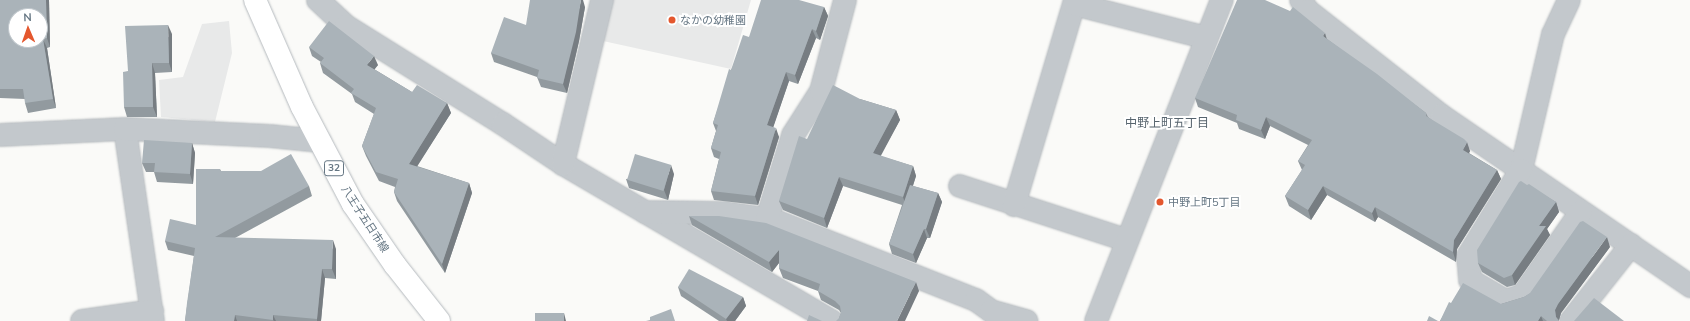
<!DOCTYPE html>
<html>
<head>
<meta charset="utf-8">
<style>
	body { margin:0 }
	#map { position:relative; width:1690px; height:321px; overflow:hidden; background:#fafaf8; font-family:Mulish,"Noto Sans JP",sans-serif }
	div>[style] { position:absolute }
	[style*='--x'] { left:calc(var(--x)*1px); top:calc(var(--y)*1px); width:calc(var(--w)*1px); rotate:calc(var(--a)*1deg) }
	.built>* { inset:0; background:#e8e9e9 }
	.roads { filter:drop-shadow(0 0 1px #b5babe) drop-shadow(0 0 1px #b5babe) }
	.minor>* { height:22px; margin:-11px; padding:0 11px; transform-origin:11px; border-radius:11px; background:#c3c8cc }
	.primary>* { height:22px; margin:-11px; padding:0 11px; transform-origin:11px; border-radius:11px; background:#fff }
	.wall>* { inset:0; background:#929a9f }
	.shaded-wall>* { inset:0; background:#777d82 }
	.building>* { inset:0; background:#aab3b9; transform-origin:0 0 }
	.dots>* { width:11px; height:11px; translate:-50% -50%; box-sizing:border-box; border:2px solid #fff; border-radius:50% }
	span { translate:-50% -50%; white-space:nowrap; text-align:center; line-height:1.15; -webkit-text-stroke:4px #fff; paint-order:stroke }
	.shield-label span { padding:1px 3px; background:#fff; border:1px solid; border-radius:3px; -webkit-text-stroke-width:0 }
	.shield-label { font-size:10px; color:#657683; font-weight:700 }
	.poi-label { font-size:11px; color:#657683 }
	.left { translate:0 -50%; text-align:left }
	.street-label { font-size:11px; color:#657683 }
	.neighbourhood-label { font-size:12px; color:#57646e }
	.north { position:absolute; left:8px; top:8px; width:40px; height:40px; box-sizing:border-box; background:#fff; border:1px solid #c1c8cd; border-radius:50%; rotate:358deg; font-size:11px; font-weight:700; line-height:16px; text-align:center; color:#657683 }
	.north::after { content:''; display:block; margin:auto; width:14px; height:18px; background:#e4572e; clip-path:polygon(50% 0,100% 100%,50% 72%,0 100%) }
</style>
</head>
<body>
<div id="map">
	<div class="built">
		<div style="clip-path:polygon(602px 0,751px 0,731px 69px,594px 39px)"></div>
		<div style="clip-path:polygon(229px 21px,232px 53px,215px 122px,161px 117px,159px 80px,183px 77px,202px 24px)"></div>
	</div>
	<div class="roads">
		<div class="minor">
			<div style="--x:318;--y:0;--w:38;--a:43"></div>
			<div style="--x:346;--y:26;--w:185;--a:32"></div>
			<div style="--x:503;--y:124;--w:72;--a:33.7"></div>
			<div style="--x:563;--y:164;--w:311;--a:30.3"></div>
			<div style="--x:1301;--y:0;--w:13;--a:58"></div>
			<div style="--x:1308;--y:11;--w:170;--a:38.1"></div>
			<div style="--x:1442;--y:116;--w:301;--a:34.4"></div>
			<div style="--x:1569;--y:0;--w:38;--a:115"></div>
			<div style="--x:1553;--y:34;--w:140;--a:103.2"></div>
			<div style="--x:1521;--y:170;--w:101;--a:121.6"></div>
			<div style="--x:1468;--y:256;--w:24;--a:85"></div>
			<div style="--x:1470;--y:280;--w:42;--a:30.3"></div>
			<div style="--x:1506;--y:301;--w:18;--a:-19"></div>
			<div style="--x:1523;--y:295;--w:101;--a:-55.1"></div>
			<div style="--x:125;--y:129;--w:194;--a:81.7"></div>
			<div style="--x:0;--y:135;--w:125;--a:-2.7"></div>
			<div style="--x:125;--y:129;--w:145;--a:2.8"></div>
			<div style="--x:270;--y:136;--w:50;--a:5.7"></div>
			<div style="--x:563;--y:164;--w:169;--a:-76.6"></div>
			<div style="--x:960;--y:186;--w:175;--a:18"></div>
			<div style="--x:1014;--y:205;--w:210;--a:-73.4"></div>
			<div style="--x:1074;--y:4;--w:137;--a:14.3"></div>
			<div style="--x:645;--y:212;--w:78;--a:0.7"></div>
			<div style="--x:723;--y:213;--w:50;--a:8"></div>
			<div style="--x:773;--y:220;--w:218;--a:21.5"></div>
			<div style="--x:976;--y:300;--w:19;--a:36"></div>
			<div style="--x:991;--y:311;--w:37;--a:16"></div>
			<div style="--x:767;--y:219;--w:88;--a:-72.8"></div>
			<div style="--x:793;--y:135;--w:52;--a:-57.5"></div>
			<div style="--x:821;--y:91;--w:94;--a:-75.2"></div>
			<div style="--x:82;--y:321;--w:71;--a:-8.1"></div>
			<div style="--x:1096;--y:321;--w:345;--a:-68.6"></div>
			<div style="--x:1571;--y:321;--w:97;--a:-51.7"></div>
		</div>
		<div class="primary">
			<div style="--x:255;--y:0;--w:117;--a:66.3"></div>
			<div style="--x:302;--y:107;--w:110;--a:62.3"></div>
			<div style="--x:353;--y:204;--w:74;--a:55.5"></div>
			<div style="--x:395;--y:265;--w:71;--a:51.8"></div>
		</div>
	</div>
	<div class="wall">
		<div style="clip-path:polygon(0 0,49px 0,50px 47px,47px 48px,56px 108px,28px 113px,25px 103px,25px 99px,0 98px)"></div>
		<div style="clip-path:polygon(585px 7px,579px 41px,567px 93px,541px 87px,537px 77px,494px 62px,491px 53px,526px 25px)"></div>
		<div style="clip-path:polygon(824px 7px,828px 16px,820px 40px,816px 38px,798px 84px,789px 81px,773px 127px,779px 137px,758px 205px,714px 200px,711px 191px,719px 159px,714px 157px,711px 148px,716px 131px,713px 123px,731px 70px,749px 37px)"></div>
		<div style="clip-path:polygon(172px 34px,172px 72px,155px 73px,157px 117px,127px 117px,124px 107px,128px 71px)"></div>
		<div style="clip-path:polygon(1327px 39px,1426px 113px,1428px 117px,1470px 151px,1469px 153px,1497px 170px,1501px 179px,1457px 249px,1456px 262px,1378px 217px,1375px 222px,1327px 195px,1311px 220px,1289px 206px,1285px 196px,1302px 170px,1298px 161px,1308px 145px,1270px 126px,1265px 139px,1239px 129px,1237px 123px,1198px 107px,1195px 98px)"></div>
		<div style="clip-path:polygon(309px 47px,378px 65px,374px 69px,412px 92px,447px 103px,451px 113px,417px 166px,469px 183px,472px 193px,445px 273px,397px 201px,394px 192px,395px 187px,379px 181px,366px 156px,362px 146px,374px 114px,355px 102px,352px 94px,323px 73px,320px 63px,321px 62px,312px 56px)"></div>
		<div style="clip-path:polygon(860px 99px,896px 110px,900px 120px,880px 156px,913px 166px,916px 176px,913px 186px,938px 193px,942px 202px,930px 238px,927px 238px,916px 263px,892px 254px,889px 244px,902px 205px,843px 186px,827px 228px,783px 210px,779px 201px)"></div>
		<div style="clip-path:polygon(192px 143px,195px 153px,193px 184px,157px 182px,154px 172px,146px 172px,142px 163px)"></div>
		<div style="clip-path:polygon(220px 169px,221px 171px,309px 186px,312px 196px,235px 238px,336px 249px,336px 279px,325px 278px,321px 321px,185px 321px,194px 256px,168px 250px,165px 241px,196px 225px)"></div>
		<div style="clip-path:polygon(674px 174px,668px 200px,629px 188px,626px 179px)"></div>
		<div style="clip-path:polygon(1527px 185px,1556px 202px,1559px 212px,1547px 229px,1550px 235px,1515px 285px,1507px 287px,1482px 272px,1478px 263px)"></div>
		<div style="clip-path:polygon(689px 216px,919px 291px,839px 318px,841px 313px,839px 310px,821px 300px,818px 291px,783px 278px,779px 268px,779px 263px,772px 272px,692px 225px)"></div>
		<div style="clip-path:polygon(1610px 247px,1561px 313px,1559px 320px,1559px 321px,1440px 321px,1451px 303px,1501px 304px,1524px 297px)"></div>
		<div style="clip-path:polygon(678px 287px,743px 297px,746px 306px,735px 321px,719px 321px,681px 296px)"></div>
	</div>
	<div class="shaded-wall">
		<div style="clip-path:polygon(46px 0,49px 0,50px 47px,47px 38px)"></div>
		<div style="clip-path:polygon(581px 0,583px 0,585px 7px,579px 41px,567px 93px,563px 84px)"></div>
		<div style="clip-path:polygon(824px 7px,828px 16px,820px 40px,816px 31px)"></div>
		<div style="clip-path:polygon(168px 25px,172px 34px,172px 72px,169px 63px)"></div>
		<div style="clip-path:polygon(812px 29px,816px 38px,798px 84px,795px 75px)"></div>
		<div style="clip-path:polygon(1325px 33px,1328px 43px,1323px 36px)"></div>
		<div style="clip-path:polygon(43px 39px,47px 48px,56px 108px,53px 99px)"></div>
		<div style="clip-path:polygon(374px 56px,378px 65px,371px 74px,367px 65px)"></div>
		<div style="clip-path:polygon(152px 63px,155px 73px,157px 117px,153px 107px)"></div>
		<div style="clip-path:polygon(786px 72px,789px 81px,771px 134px,767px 125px)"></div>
		<div style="clip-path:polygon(447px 103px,451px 113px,413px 173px,409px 164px)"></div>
		<div style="clip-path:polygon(896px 110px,900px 120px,877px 163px,873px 153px)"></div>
		<div style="clip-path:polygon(1266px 117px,1270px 126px,1265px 139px,1261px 130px)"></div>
		<div style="clip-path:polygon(776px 128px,779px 137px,758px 205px,755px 196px)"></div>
		<div style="clip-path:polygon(1467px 142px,1470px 151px,1466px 159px,1463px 150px)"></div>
		<div style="clip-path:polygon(192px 143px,195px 153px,193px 184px,190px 174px)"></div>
		<div style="clip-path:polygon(671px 165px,674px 174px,668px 200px,664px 190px)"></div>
		<div style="clip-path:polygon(913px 166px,916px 176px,906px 206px,903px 197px)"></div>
		<div style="clip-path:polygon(1497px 170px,1501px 179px,1457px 249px,1456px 262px,1453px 252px,1454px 240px)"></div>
		<div style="clip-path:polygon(839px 177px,843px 186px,827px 228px,824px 218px)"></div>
		<div style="clip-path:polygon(469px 183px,472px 193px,445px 273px,442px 264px)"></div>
		<div style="clip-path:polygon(1323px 186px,1327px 195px,1311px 220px,1308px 210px)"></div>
		<div style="clip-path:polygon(938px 193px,942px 202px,930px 238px,926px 229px)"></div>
		<div style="clip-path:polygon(1556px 202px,1559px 212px,1547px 229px,1550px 235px,1515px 285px,1512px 275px,1539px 226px)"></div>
		<div style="clip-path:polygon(1375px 207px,1378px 217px,1375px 222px,1372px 213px)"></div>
		<div style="clip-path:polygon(924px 229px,927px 238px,916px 263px,913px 254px)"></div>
		<div style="clip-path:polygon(1607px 237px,1610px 247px,1561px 313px,1559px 320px,1556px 317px,1555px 310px,1558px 304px)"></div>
		<div style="clip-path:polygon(333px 240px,336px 249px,336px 279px,332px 269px)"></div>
		<div style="clip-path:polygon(779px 250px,782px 259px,772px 272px,769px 262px)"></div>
		<div style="clip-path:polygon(322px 269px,325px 278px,321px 321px,317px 321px,317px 319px)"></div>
		<div style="clip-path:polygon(916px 282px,919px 291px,905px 321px,897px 321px)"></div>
		<div style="clip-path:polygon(743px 297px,746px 306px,735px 321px,727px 321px,726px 319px)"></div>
		<div style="clip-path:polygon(564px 313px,566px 321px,564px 321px)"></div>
		<div style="clip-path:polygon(235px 315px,237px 321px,234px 321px)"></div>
		<div style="clip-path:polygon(273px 315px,276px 321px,274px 321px,273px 320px)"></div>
		<div style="clip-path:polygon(1541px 316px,1543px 321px,1538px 321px)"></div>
	</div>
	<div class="building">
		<div style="clip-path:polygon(evenodd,0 0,46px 0,47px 38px,43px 39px,53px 99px,25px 103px,23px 89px,0 89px,0 0,16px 16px,40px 16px,40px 40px,16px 40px,16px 16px)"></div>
		<div style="clip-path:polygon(530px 0,581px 0,576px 32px,563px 84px,537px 78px,539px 70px,491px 53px,504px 17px,526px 25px)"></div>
		<div style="clip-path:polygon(761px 0,799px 0,824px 7px,816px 31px,812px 29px,795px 75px,786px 72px,767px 125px,776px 128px,755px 196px,711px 191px,721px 152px,711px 148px,718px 125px,713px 123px,729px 69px,731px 70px,743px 35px,749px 37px)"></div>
		<div style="clip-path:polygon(1237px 0,1265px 0,1290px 11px,1293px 7px,1325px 33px,1323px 36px,1377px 74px,1426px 113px,1426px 116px,1464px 139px,1467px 142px,1463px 150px,1497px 170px,1454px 240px,1453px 252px,1375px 207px,1372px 213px,1323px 186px,1308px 210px,1285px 196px,1305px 165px,1298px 161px,1312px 140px,1266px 117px,1261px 130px,1236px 120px,1237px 115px,1195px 98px)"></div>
		<div style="clip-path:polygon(329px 21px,374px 56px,367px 65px,412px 92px,417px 85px,447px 103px,409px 164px,469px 183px,442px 264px,394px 192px,398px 179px,376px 172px,362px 146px,376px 108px,351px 93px,354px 89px,320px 63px,324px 58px,309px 47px)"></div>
		<div style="clip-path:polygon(168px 25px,169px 63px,152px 63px,153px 107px,124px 107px,123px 72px,128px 71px,125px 26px)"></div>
		<div style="clip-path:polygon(833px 85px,860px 99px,896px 110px,873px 153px,913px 166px,903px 197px,839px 177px,824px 218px,779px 201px,799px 136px,807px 139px)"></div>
		<div style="clip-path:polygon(144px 140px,192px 143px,190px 174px,154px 172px,155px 163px,142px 163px)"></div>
		<div style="clip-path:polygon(291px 154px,309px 186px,215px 237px,333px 240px,332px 269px,322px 269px,317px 319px,273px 315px,273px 320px,235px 315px,234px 321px,185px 321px,187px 303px,195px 248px,165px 241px,170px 219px,196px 225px,196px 169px,220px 169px,220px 171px,261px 171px)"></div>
		<div style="left:635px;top:154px;width:38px;height:27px;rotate:17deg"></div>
		<div style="clip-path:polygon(1521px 181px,1527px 185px,1529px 184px,1556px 202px,1539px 226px,1546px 226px,1512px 275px,1504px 278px,1478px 263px,1477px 250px,1519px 182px)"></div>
		<div style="clip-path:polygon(910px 185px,938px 193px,926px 229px,924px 229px,913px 254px,889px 244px)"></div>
		<div style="clip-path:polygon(689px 216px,719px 216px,766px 223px,916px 282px,897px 321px,836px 321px,839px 318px,841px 312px,840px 306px,835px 301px,818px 291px,820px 284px,779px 268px,779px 250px,769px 262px)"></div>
		<div style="clip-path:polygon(1583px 221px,1607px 237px,1558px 304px,1555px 310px,1556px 317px,1559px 321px,1547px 321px,1541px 316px,1538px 321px,1440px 321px,1449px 302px,1451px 303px,1463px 283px,1501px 304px,1524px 297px,1530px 293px,1580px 222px)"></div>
		<div style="clip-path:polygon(689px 269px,743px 297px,726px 319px,678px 287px)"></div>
		<div style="clip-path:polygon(1594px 298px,1624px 321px,1574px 321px)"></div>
		<div style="clip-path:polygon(671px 309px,675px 321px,646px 321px,650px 320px,650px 317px)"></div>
		<div style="left:564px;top:313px;width:8px;height:29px;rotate:90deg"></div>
		<div style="clip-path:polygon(809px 315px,822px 321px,807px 321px)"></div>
		<div style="clip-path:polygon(1429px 316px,1438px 321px,1427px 321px)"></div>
	</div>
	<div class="dots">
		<div style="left:672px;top:20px;background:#e4572e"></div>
		<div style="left:1160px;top:202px;background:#e4572e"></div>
	</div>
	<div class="shield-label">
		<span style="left:334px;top:168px">32</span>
	</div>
	<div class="poi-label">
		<span class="left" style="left:680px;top:20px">なかの幼稚園</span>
		<span class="left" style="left:1168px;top:202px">中野上町5丁目</span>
	</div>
	<div class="street-label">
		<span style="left:365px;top:219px;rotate:57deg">八王子五日市線</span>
	</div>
	<div class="neighbourhood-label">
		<span style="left:1167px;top:123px">中野上町五丁目</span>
	</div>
	<div class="north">N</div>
</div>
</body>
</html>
